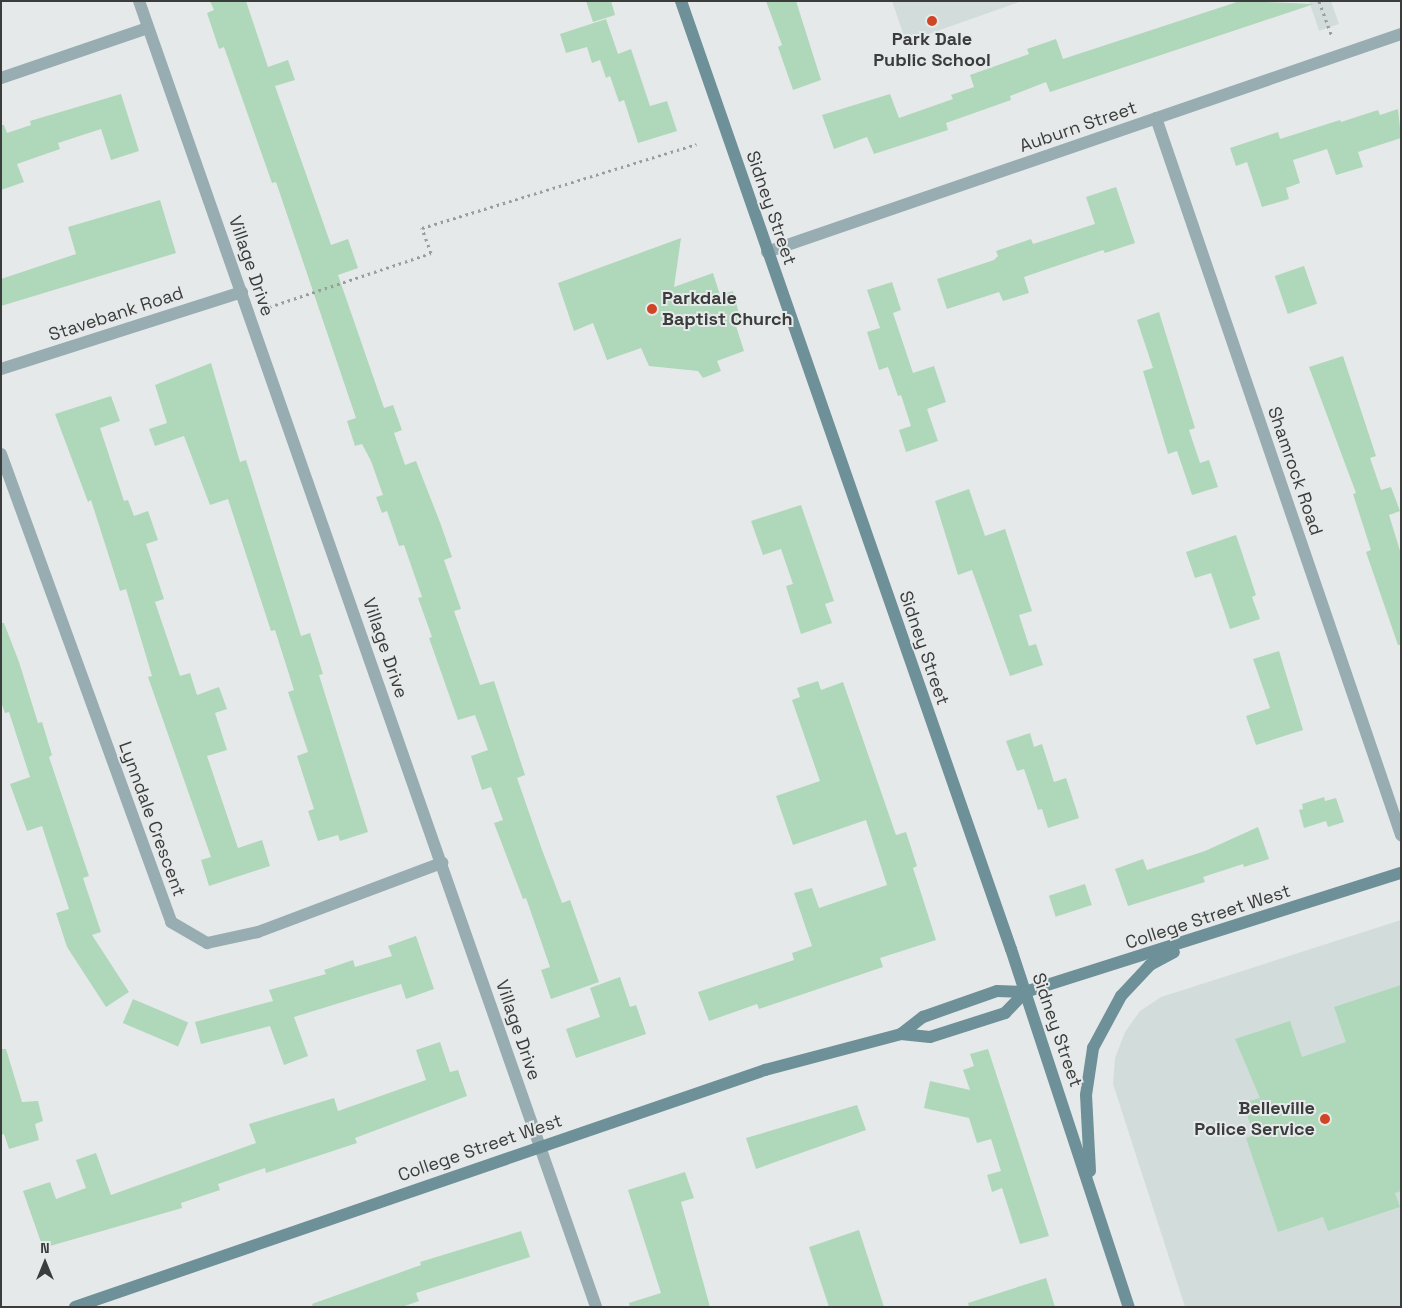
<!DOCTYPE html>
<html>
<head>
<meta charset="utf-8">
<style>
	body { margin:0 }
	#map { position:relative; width:1402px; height:1308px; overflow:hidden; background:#e6e9e9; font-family:"Space Grotesk",sans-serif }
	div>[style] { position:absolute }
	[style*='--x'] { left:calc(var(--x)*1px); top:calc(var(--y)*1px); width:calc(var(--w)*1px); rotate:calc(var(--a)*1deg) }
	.built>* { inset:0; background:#d2dddb }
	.building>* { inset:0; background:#afd7ba; transform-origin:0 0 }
	.path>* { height:3px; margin-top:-1.5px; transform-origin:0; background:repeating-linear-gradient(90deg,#9b9d9d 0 2.5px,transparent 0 6.5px) }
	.street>* { height:12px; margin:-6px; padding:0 6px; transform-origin:6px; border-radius:6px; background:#97adb2 }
	.secondary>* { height:12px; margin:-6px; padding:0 6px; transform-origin:6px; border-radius:6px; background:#6e9098 }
	.dots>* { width:14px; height:14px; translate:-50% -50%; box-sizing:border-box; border:2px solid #e6e9e9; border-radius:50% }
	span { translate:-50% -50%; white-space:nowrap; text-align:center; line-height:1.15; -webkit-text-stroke:4px #e6e9e9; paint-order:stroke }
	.poi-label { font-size:18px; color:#3b3c3c; font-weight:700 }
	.left { translate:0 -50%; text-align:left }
	.right { translate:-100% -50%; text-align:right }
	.street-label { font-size:18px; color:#3b3c3c }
	.frame { position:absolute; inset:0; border:2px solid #3b3c3c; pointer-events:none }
	.north { position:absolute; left:20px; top:1238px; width:50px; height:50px; -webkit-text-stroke:4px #e6e9e9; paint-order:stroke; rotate:0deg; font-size:14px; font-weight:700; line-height:20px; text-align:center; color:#3b3c3c }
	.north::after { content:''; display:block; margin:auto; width:18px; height:22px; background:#3b3c3c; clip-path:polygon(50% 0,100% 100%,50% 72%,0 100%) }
</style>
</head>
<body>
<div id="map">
	<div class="built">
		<div style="clip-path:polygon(892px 1px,1022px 1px,906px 42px)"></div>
		<div style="clip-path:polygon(1309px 1px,1331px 1px,1339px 24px,1319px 31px)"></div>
		<div style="clip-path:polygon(1401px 920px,1401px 1307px,1185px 1307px,1113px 1084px,1115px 1058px,1125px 1032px,1140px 1011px,1161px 997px)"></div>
	</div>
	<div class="building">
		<div style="clip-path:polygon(210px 1px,246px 1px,268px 67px,288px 60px,295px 80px,275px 86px,331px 245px,348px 239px,358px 268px,338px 275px,384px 408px,393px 405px,402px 430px,394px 433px,405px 465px,416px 461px,441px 525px,452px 557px,444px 560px,461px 609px,454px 611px,480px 685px,494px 681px,525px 775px,517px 778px,541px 847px,562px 903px,570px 900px,599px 982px,551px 999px,541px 970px,550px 967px,526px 898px,523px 899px,494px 823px,503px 820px,491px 787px,482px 790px,471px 756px,488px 750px,475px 715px,458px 720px,429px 638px,432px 637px,418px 598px,422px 597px,404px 545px,399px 546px,387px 511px,382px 513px,376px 497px,383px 495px,371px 461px,362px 444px,355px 446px,347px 421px,356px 418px,276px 182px,272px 183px,224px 47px,219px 49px,207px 13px,214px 10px)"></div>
		<div style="clip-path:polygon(586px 1px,611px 1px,615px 15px,593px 22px)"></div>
		<div style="clip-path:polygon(766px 1px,796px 1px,821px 80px,793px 90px,778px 47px,782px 45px)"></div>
		<div style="clip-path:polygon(1240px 1px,1314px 4px,1050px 92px,1046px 82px,1010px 96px,1011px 100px,946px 123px,948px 130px,874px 154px,867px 137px,834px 149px,822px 115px,890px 94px,899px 118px,953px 99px,951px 95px,974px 87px,970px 75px,1029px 54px,1027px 49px,1056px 39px,1063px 59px)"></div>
		<div style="clip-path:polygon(606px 19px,618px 54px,631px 49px,650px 106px,667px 101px,677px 131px,638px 143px,624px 100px,619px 102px,610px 76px,606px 78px,600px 60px,592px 63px,587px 47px,566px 53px,560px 34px)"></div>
		<div style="clip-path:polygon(121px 94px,139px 151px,111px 160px,101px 129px,58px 143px,60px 149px,17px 164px,24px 182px,1px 190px,1px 125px,4px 125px,7px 133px,31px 125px,30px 121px)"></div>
		<div style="clip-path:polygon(1398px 109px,1401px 138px,1358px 152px,1363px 167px,1336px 175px,1327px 149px,1293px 160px,1300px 183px,1286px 188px,1289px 199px,1262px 207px,1247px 162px,1236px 166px,1230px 148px,1278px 132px,1280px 139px,1340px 120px,1341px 122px,1378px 110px,1380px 115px)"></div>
		<div style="clip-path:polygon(1116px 187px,1135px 243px,1105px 253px,1103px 250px,1024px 277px,1029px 293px,1003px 301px,999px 292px,947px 309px,937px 279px,994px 260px,998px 256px,996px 251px,1031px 239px,1033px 244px,1095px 224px,1086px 197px)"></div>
		<div style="clip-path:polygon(160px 200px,176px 253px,1px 306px,1px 279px,76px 254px,68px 227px)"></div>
		<div style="clip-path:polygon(681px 238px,674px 287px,713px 273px,720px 295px,733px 291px,742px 325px,736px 326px,744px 351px,717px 361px,721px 371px,703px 378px,698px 371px,649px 366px,641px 348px,607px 360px,593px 323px,574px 331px,558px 283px)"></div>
		<div style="left:1304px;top:266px;width:40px;height:31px;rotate:71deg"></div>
		<div style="clip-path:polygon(892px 282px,901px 310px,893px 313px,913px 373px,934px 366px,946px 402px,927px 409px,938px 441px,906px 452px,899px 430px,911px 426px,901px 395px,898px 396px,888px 367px,879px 370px,867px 332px,880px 328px,867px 290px)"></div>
		<div style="clip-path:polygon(1159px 312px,1195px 428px,1189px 430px,1200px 463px,1209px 460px,1218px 487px,1192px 495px,1177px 451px,1168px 454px,1143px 371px,1153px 368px,1137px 320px)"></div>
		<div style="clip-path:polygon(1343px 356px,1376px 456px,1370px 458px,1381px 490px,1391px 487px,1400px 511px,1389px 515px,1401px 554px,1401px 645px,1398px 645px,1366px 552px,1371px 550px,1353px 494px,1356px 493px,1309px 367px)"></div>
		<div style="clip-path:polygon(211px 363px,240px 462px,246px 460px,301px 636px,310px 633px,323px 674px,319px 675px,368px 832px,340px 841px,338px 835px,318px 841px,308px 811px,314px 809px,297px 756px,308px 752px,288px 692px,294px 690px,275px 630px,271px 631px,228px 499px,210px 505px,184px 436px,155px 446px,149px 429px,167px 423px,155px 385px)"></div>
		<div style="clip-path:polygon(111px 396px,120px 421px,100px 428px,124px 501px,128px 500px,134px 516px,148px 511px,158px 540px,146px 544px,164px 599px,155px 602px,180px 676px,190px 673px,197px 695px,219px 687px,227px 709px,215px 713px,227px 750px,207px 756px,238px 848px,262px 840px,270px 866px,209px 886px,201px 860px,211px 857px,148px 677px,152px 676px,126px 589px,120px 591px,91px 500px,88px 502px,55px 414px)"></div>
		<div style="clip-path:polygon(969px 489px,985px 536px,1005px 529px,1032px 611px,1019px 615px,1029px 646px,1036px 644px,1043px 665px,1010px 676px,972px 570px,958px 575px,935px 501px)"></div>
		<div style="clip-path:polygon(801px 505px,834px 601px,825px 604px,832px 623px,801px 634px,786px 586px,793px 584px,781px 549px,763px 555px,751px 521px)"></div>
		<div style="clip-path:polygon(1236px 535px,1256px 595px,1252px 597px,1260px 619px,1230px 629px,1211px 573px,1195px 578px,1186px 552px)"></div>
		<div style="clip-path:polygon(1px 623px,4px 623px,19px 662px,38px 723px,42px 722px,52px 755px,49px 757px,89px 876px,83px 878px,101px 932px,92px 935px,129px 992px,106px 1007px,67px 947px,56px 913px,69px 909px,42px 826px,27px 831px,10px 784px,30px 777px,9px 712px,5px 713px,1px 702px)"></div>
		<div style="clip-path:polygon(1279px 651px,1303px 730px,1256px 745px,1246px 716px,1270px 708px,1253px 659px)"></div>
		<div style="clip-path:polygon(818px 681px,821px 690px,843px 682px,896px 835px,906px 832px,917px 866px,913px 868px,936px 940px,880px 958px,883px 967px,759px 1009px,757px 1004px,709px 1021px,698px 992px,794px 960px,792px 953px,812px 946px,794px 893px,812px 888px,819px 908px,887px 885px,866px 820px,793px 845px,776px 796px,820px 781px,792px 700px,800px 697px,797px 688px)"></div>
		<div style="clip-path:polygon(1030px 733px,1034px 747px,1042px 744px,1054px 782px,1066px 778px,1079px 818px,1048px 828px,1042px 809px,1038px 810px,1024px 769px,1017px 771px,1006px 741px)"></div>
		<div style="clip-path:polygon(1324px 797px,1325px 801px,1336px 798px,1344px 822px,1328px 827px,1326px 821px,1304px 828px,1299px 810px,1303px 809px,1302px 804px)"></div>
		<div style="clip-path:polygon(1258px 827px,1269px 859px,1244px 867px,1243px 864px,1203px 877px,1205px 882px,1128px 906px,1115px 869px,1143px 859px,1147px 870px,1205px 851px)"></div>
		<div style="left:1085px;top:884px;width:22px;height:38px;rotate:72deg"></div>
		<div style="clip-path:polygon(416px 936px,434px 989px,406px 999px,401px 984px,294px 1017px,308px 1056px,284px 1065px,270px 1026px,201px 1044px,195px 1022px,273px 1001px,269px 990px,326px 974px,324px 970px,353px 960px,355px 967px,392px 956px,388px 946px)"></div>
		<div style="clip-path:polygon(620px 977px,630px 1007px,636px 1005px,646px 1034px,576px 1058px,566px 1029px,600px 1017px,590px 988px)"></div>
		<div style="clip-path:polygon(1401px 985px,1401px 1191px,1395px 1193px,1400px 1207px,1328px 1231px,1323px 1217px,1278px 1232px,1246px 1138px,1254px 1135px,1243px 1103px,1260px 1098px,1235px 1039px,1290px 1021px,1302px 1057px,1346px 1042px,1334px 1007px)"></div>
		<div style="left:133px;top:999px;width:60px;height:26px;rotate:23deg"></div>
		<div style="clip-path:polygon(440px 1042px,450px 1072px,458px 1070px,467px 1096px,355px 1138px,357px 1143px,266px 1173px,265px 1168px,218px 1184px,220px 1190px,181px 1203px,182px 1208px,43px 1248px,23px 1191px,50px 1182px,56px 1199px,86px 1188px,76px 1160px,96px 1153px,111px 1195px,256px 1143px,249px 1124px,334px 1098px,338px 1111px,426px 1080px,416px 1050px)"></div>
		<div style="clip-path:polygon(1px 1049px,6px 1049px,22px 1102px,38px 1101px,43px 1121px,35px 1124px,39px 1140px,9px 1149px,4px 1134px,1px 1135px)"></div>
		<div style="clip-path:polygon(988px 1049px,1049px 1236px,1020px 1244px,1002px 1188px,992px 1192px,987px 1175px,1001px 1171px,991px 1139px,977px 1143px,969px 1118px,924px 1108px,930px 1081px,970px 1090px,963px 1070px,974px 1066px,970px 1054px)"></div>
		<div style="clip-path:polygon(857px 1105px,866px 1130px,756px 1169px,746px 1138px)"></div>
		<div style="clip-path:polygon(685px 1172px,694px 1198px,681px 1202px,710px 1307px,630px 1307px,629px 1303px,661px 1293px,628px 1190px)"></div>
		<div style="clip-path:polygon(859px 1230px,884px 1307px,829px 1307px,809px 1247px)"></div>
		<div style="clip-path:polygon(521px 1231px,530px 1257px,416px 1293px,419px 1301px,402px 1307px,313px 1307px,312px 1304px,421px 1265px,420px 1262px)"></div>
		<div style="clip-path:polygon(1046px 1278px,1055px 1307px,969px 1307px,968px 1303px)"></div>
	</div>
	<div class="path">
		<div style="--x:1319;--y:1;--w:37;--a:70"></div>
		<div style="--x:263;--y:309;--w:177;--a:-18.4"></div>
		<div style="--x:431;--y:253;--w:27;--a:-110"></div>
		<div style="--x:422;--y:228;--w:287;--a:-17"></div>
	</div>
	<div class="street">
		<div style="--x:139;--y:1;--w:1384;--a:70.71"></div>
		<div style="--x:1;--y:78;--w:155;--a:-18.8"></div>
		<div style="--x:1156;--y:118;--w:758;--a:71.13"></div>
		<div style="--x:767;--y:252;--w:670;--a:-18.98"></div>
		<div style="--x:1;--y:369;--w:253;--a:-17.7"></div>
		<div style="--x:1;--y:454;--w:498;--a:70"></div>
		<div style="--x:171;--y:922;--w:42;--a:30.3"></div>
		<div style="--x:207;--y:943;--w:52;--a:-12.2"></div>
		<div style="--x:258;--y:932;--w:197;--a:-20.6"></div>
	</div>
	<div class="secondary">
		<div style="--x:681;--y:1;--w:1004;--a:70.81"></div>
		<div style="--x:1011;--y:949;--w:377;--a:71.8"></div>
		<div style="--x:901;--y:1034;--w:28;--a:-38"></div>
		<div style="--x:923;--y:1017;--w:78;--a:-19.4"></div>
		<div style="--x:997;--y:991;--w:28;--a:2"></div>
		<div style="--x:1025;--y:992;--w:394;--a:-17.6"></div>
		<div style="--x:1090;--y:1171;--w:76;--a:-93"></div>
		<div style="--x:1086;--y:1095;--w:48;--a:-81.5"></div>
		<div style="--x:1093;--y:1048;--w:59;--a:-61.7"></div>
		<div style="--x:1121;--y:996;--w:42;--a:-46.9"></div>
		<div style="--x:1150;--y:965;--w:27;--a:-28"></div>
		<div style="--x:75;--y:1307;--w:730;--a:-18.96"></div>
		<div style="--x:765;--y:1070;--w:141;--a:-14.8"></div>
		<div style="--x:901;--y:1034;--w:29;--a:6"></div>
		<div style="--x:930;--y:1037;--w:79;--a:-17.7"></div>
		<div style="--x:1005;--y:1013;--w:29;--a:-46"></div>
	</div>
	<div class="dots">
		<div style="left:932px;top:21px;background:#d04625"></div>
		<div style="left:652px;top:309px;background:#d04625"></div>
		<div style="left:1325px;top:1119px;background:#d04625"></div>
	</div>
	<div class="poi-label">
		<span style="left:932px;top:50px">Park Dale<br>Public School</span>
		<span class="left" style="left:662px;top:309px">Parkdale<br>Baptist Church</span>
		<span class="right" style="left:1315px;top:1119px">Belleville<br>Police Service</span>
	</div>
	<div class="street-label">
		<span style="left:1078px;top:127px;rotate:-19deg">Auburn Street</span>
		<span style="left:771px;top:208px;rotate:71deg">Sidney Street</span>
		<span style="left:251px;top:266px;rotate:71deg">Village Drive</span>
		<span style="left:116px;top:314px;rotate:-18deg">Stavebank Road</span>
		<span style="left:1295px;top:471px;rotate:71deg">Shamrock Road</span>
		<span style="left:385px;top:648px;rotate:71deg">Village Drive</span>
		<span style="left:924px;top:648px;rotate:71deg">Sidney Street</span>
		<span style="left:152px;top:819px;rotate:70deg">Lynndale Crescent</span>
		<span style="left:1208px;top:917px;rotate:-18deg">College Street West</span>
		<span style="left:518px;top:1030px;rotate:71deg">Village Drive</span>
		<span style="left:1057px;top:1030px;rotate:71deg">Sidney Street</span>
		<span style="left:480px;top:1148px;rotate:-19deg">College Street West</span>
	</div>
	<div class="frame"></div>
	<div class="north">N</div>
</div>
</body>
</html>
